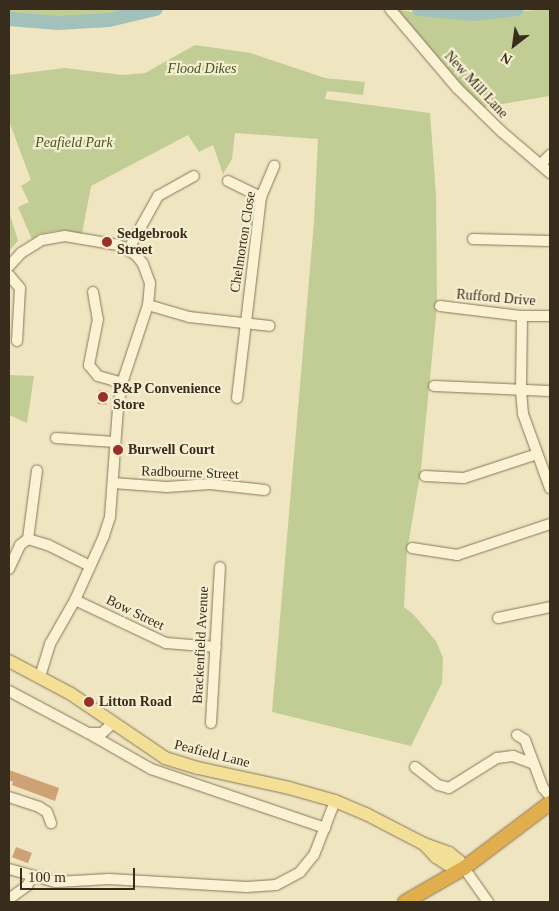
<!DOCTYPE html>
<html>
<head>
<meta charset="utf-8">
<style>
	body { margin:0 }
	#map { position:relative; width:559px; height:911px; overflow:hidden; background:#efe5c0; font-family:Georgia,serif }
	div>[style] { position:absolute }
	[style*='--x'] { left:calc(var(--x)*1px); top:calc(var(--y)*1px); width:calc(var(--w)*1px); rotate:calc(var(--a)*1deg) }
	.green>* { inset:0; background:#c1cd94 }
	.river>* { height:14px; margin:-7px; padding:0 7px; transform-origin:7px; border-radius:7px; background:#a3c1bb }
	.building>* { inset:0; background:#cea275; transform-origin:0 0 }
	.roads { filter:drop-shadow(0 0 1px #887658) drop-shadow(0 0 1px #887658) }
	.minor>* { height:10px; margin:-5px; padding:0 5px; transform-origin:5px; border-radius:5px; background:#faf2d3 }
	.major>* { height:12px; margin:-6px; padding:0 6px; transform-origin:6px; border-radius:6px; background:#f4df96 }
	.highway>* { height:14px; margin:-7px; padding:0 7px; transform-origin:7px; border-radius:7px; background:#e1ae4e }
	.dots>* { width:14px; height:14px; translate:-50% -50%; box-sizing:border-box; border:2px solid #f6eed0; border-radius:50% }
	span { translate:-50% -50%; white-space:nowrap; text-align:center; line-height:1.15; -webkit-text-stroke:4.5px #f6eed0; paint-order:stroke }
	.park-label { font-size:14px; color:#435522; font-style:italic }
	.street-label { font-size:14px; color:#382c1c }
	.poi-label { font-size:14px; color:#382c1c; font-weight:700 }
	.left { translate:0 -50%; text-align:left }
	.frame { position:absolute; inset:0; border:10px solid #382c1c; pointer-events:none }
	.north { position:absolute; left:489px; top:20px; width:50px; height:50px; -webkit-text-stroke:4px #f6eed0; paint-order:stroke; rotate:210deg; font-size:14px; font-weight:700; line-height:20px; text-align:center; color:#382c1c }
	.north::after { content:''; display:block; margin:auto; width:18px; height:22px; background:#382c1c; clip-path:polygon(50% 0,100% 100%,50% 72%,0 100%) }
	.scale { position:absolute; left:20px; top:868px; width:115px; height:22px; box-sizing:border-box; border:2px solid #382c1c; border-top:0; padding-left:6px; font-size:15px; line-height:18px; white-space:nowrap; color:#382c1c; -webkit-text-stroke:4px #f6eed0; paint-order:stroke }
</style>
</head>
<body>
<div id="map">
	<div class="green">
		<div style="clip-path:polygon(9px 9px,121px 9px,120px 14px,61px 17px,9px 14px)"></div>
		<div style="clip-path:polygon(393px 9px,445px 17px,550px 9px,550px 96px,479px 108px)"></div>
		<div style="clip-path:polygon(453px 9px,503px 9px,455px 14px)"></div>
		<div style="clip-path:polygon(195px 45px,250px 53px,325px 78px,365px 82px,363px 95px,327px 91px,325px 99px,430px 113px,436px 195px,437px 306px,421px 469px,407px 551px,404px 607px,413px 614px,436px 641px,443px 658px,442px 683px,411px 746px,272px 712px,314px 222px,318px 139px,235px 133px,232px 159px,223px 174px,213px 145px,199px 152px,188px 135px,91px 186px,82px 234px,65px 230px,55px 231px,39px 234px,32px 239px,18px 207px,29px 202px,21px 186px,31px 180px,9px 121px,9px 75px,65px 68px,122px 75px,145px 73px)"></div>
		<div style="clip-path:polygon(9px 211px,18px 241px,9px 251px)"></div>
		<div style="clip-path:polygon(9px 375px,34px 376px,27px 423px,9px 415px)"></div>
	</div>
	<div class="river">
		<div style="--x:419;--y:9;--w:55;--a:5.2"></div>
		<div style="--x:474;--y:14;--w:43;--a:-6.6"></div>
		<div style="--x:9;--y:19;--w:49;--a:4.7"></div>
		<div style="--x:58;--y:23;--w:51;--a:-3.4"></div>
		<div style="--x:109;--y:20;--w:48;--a:-13.2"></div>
	</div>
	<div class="building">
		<div style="left:99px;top:390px;width:9px;height:14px;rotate:6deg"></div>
		<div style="clip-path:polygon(9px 770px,59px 788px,55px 801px,12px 785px,13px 782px,9px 780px)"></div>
		<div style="left:16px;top:847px;width:17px;height:11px;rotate:21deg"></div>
	</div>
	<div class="roads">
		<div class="minor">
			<div style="--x:390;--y:9;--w:104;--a:49.7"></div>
			<div style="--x:457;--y:88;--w:63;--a:44.4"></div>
			<div style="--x:502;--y:132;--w:63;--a:40.5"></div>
			<div style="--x:541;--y:164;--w:13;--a:-45"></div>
			<div style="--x:228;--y:181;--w:37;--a:26"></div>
			<div style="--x:473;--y:239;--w:77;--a:1.5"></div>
			<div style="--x:128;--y:250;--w:62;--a:-60.9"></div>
			<div style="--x:158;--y:196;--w:41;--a:-29.1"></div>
			<div style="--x:9;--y:266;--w:18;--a:-47"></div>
			<div style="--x:21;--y:253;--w:25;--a:-32"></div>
			<div style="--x:42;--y:240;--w:23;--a:-10"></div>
			<div style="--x:65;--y:236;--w:54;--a:9.6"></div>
			<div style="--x:118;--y:245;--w:11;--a:27"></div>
			<div style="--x:128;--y:250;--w:9;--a:32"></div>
			<div style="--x:136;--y:255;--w:11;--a:52"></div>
			<div style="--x:143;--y:264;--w:20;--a:70"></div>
			<div style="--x:150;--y:283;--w:22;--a:95"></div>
			<div style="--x:148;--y:305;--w:82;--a:108.4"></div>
			<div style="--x:122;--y:383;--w:25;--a:99"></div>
			<div style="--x:118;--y:408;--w:109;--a:94.2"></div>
			<div style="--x:110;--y:517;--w:20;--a:108"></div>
			<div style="--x:104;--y:536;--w:70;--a:114.4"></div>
			<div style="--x:75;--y:600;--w:51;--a:119.6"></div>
			<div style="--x:50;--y:644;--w:34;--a:107"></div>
			<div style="--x:9;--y:275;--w:17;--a:50"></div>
			<div style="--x:20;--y:288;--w:53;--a:93.2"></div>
			<div style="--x:93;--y:292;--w:27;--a:80"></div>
			<div style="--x:98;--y:319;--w:47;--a:101.1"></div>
			<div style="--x:89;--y:365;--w:14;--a:51"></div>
			<div style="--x:98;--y:376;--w:25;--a:16"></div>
			<div style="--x:148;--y:305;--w:43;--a:16.3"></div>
			<div style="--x:189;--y:317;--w:81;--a:6.3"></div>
			<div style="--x:440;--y:306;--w:83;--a:7"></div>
			<div style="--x:522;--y:316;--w:28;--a:0"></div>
			<div style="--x:522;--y:316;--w:75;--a:90.8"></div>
			<div style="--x:521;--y:391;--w:23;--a:85"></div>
			<div style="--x:523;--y:414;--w:79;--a:70"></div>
			<div style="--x:434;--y:386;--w:116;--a:2.5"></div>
			<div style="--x:237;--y:398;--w:202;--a:-83.2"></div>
			<div style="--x:261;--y:197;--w:34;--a:-67"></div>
			<div style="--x:56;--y:438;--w:59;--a:3.9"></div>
			<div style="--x:425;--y:476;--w:39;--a:3"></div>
			<div style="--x:464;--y:478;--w:77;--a:-18.2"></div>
			<div style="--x:113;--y:483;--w:54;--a:4.2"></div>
			<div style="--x:167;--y:487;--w:43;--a:-4"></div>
			<div style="--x:210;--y:484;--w:55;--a:6.2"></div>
			<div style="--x:28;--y:539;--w:69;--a:-82.5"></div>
			<div style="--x:412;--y:548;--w:46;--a:8.8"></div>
			<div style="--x:457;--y:555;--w:98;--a:-18.4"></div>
			<div style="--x:9;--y:569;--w:26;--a:-65"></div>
			<div style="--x:20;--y:545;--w:10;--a:-37"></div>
			<div style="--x:28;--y:539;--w:21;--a:17"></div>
			<div style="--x:48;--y:545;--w:47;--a:26.6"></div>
			<div style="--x:75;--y:600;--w:101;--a:25.3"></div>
			<div style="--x:166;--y:643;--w:50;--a:4.6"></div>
			<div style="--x:498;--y:618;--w:53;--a:-11.9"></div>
			<div style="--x:9;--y:691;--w:89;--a:28"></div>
			<div style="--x:88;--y:733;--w:14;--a:0"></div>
			<div style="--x:102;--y:733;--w:15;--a:-42"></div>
			<div style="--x:211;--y:723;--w:156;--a:-86.7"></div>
			<div style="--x:88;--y:733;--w:73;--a:29.7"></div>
			<div style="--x:151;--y:769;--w:184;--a:18.7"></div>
			<div style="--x:517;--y:735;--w:9;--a:32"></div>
			<div style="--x:525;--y:740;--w:51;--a:69.4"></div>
			<div style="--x:543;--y:788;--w:11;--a:49"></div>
			<div style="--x:415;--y:767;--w:29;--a:38"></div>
			<div style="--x:438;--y:785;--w:11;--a:15"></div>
			<div style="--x:449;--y:788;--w:57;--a:-32"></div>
			<div style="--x:497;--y:758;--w:16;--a:-7"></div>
			<div style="--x:513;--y:756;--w:22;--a:21"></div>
			<div style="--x:9;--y:797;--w:32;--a:18"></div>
			<div style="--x:39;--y:807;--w:9;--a:32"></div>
			<div style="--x:47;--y:812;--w:12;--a:70"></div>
			<div style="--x:464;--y:868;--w:42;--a:54.8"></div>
			<div style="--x:9;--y:869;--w:49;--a:15.5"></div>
			<div style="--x:56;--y:882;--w:53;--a:-3.2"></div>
			<div style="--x:109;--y:879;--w:138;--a:3.3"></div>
			<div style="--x:247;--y:887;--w:29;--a:-4"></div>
			<div style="--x:276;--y:885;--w:27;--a:-28"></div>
			<div style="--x:300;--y:872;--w:22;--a:-51"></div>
			<div style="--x:314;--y:855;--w:58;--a:-68.7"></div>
			<div style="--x:9;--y:899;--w:22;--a:-36"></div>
			<div style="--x:27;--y:886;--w:10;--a:-61"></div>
		</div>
		<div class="major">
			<div style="--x:9;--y:661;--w:70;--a:28"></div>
			<div style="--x:71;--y:694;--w:114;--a:34.2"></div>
			<div style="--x:165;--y:758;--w:34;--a:17"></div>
			<div style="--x:198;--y:768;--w:93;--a:12.4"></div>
			<div style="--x:289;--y:788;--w:48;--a:15.8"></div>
			<div style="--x:335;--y:801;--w:34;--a:23"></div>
			<div style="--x:366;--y:814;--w:65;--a:27.3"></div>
			<div style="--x:424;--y:844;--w:27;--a:20"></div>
			<div style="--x:449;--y:853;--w:13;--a:39"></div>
			<div style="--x:459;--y:861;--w:9;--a:54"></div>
			<div style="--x:424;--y:844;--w:18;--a:47"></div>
			<div style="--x:436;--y:857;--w:13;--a:32"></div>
			<div style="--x:447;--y:864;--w:17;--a:13"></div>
		</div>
		<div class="highway">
			<div style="--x:405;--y:902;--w:68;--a:-30"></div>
			<div style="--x:464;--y:868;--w:108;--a:-37.1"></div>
		</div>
	</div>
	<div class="dots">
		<div style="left:107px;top:242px;background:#992f26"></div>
		<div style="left:103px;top:397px;background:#992f26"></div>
		<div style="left:118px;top:450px;background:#992f26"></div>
		<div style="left:89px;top:702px;background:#992f26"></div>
	</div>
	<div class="park-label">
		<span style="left:202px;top:69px">Flood Dikes</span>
		<span style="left:74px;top:143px">Peafield Park</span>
	</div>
	<div class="street-label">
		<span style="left:476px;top:85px;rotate:47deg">New Mill Lane</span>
		<span style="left:243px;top:242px;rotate:-81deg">Chelmorton Close</span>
		<span style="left:496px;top:298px;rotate:5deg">Rufford Drive</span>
		<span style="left:190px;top:473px;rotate:2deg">Radbourne Street</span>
		<span style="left:135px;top:613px;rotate:26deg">Bow Street</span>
		<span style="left:201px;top:645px;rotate:-87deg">Brackenfield Avenue</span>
		<span style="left:212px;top:754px;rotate:14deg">Peafield Lane</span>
	</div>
	<div class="poi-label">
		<span class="left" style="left:117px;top:242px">Sedgebrook<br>Street</span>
		<span class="left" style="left:113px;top:397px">P&amp;P Convenience<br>Store</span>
		<span class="left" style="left:128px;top:450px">Burwell Court</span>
		<span class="left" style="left:99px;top:702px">Litton Road</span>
	</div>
	<div class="frame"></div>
	<div class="north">N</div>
	<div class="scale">100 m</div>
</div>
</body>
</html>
